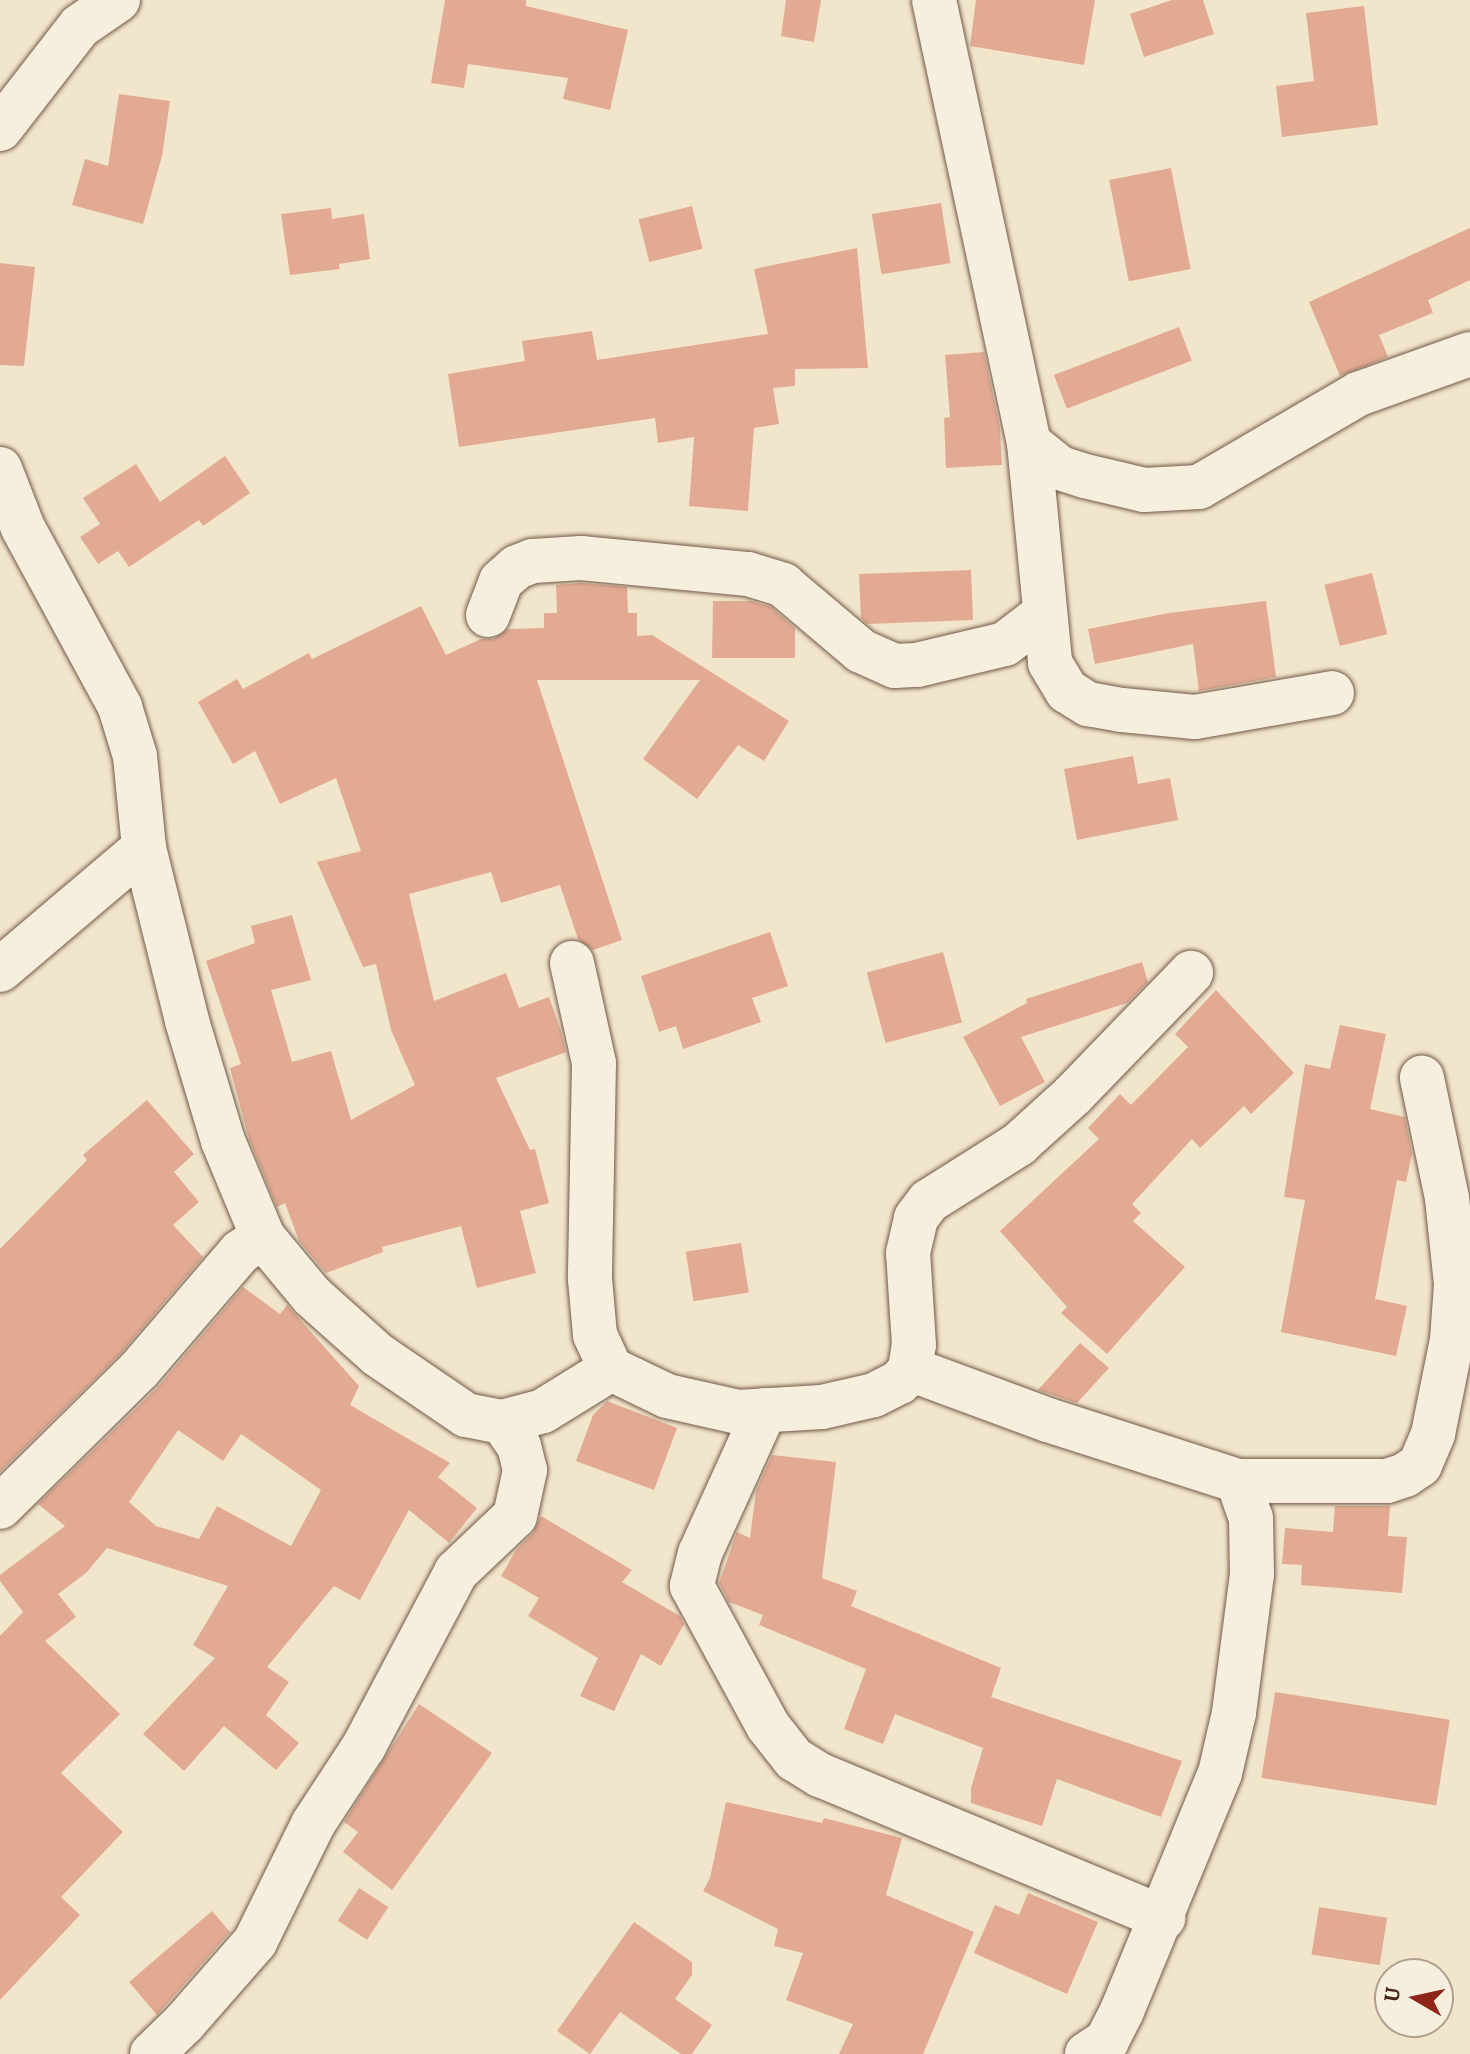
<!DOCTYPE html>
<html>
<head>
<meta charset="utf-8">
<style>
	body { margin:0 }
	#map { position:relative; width:1470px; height:2054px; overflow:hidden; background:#f1e6cc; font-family:Alegreya,serif }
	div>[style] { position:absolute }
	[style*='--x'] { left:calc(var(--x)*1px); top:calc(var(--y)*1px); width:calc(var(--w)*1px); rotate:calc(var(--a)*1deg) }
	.building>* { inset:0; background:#e2aa92; transform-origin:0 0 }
	.roads { filter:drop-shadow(0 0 2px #735848) drop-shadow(0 0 2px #735848) }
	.minor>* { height:44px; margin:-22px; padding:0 22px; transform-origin:22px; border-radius:22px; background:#f6efde }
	span { translate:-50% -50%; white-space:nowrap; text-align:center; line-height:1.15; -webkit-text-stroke:8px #f6efde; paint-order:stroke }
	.north { position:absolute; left:1374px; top:1958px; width:80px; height:80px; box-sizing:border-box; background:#f6efde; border:2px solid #b19f90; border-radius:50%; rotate:279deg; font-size:22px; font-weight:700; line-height:32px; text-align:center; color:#49281c }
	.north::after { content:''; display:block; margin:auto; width:28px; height:36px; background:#8f2418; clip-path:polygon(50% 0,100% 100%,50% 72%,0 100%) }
</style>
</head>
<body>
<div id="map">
	<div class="building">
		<div style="clip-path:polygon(445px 0,526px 0,526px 6px,628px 30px,610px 110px,563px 99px,568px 78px,468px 64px,464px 88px,431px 83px)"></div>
		<div style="clip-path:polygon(786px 0,821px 0,814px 42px,781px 36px)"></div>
		<div style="clip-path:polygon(976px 0,1095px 0,1084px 65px,970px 46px)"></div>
		<div style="clip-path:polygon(1172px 0,1203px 0,1214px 34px,1144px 57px,1130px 14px)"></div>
		<div style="clip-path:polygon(1364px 6px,1378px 125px,1282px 137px,1276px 86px,1314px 81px,1306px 13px)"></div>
		<div style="clip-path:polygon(119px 94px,170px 101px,162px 156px,143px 224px,72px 205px,85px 159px,108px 166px)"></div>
		<div style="left:1171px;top:168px;width:103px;height:63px;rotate:79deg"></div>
		<div style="left:941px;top:203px;width:61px;height:70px;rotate:81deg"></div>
		<div style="left:692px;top:206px;width:44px;height:55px;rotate:76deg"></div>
		<div style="clip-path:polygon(331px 208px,332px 219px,364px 214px,370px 259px,339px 264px,340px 269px,290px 275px,281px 214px)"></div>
		<div style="clip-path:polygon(1470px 228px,1470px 280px,1428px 300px,1433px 313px,1379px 335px,1388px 357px,1340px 376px,1309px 302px)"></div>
		<div style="clip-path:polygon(857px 248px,868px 368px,795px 369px,795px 386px,773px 388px,779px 424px,754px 428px,748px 511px,689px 506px,694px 437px,658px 443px,655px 418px,459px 447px,448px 374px,525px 361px,522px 341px,592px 331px,597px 360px,768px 334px,754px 269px)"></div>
		<div style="clip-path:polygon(0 263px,35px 267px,24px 366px,0 365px)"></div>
		<div style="left:1179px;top:327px;width:36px;height:134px;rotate:69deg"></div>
		<div style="clip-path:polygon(984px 352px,1000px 428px,1002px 465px,946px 468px,944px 418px,950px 417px,945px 355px)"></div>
		<div style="clip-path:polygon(225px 456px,250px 493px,203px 526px,199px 520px,129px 567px,118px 551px,98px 564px,80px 537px,100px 524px,83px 498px,136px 464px,160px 502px)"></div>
		<div style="clip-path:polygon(971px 570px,973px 620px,867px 624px,861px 618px,859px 574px)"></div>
		<div style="left:1372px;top:573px;width:63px;height:49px;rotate:76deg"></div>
		<div style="clip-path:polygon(581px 583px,627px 587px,628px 613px,637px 613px,637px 636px,652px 635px,789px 721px,764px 761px,738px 745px,697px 799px,643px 759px,700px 680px,537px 680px,622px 940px,593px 950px,578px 939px,560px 885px,501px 903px,491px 872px,409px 894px,434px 1001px,506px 973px,519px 1008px,549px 997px,561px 1031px,566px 1052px,496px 1078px,530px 1150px,535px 1149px,549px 1203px,520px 1211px,536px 1273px,477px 1288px,461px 1226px,382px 1247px,383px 1252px,326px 1273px,299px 1241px,285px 1203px,277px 1207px,249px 1139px,230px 1068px,241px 1064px,206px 961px,255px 943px,251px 926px,292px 915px,311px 980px,271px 990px,292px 1062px,331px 1051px,351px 1120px,415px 1085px,391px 1030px,376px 964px,363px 967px,317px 862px,361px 851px,336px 778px,280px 804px,255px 751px,233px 764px,198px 702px,237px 679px,243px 689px,309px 653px,312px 659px,421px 606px,446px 655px,481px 639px,493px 639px,508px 629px,544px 628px,544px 613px,557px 613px,556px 585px)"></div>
		<div style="clip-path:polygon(713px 601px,751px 601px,771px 607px,795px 628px,795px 658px,712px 658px)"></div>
		<div style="clip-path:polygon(1266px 601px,1276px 677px,1199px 691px,1193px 644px,1095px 664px,1088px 629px,1169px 613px)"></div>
		<div style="clip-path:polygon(1133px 756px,1138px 784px,1170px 778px,1178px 820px,1077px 840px,1064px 769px)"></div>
		<div style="clip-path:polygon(770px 932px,788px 986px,752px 998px,761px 1022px,683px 1049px,676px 1026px,659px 1032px,641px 976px)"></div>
		<div style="left:943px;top:952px;width:73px;height:79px;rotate:75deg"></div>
		<div style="clip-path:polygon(1142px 962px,1148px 982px,1127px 1003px,1021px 1037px,1045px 1082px,1000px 1106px,963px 1037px,1027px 1003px,1026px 999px)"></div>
		<div style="clip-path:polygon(1216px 990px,1294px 1073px,1251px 1114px,1244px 1106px,1200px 1148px,1192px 1139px,1132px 1204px,1141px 1213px,1133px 1221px,1185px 1267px,1107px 1354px,1061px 1313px,1067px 1307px,1000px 1231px,1099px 1139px,1088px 1128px,1120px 1094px,1131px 1105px,1188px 1047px,1175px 1034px)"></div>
		<div style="clip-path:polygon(1340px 1025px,1386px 1034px,1370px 1109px,1405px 1117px,1412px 1154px,1406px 1182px,1397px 1180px,1375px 1299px,1407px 1306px,1396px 1356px,1281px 1332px,1305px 1200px,1284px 1197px,1305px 1064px,1330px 1069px)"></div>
		<div style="clip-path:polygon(147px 1100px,194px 1154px,174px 1172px,199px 1202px,173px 1225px,203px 1257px,121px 1353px,0 1472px,0 1249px,87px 1160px,83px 1155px)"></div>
		<div style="left:741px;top:1243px;width:50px;height:56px;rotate:81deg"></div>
		<div style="clip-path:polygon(evenodd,243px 1287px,280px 1314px,287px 1305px,359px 1386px,350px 1405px,450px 1463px,438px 1477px,477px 1508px,449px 1543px,409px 1510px,360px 1600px,334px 1586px,267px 1667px,289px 1682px,266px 1715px,299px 1743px,276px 1770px,224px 1726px,184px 1771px,143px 1734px,215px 1658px,193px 1645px,228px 1586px,107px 1548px,86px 1573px,58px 1594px,76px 1617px,45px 1641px,120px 1714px,61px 1773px,123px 1832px,61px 1897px,80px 1915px,0 2000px,0 1636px,23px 1612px,0 1581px,0 1575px,65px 1526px,38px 1504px,157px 1388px,243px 1287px,178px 1430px,223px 1461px,241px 1434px,321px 1490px,291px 1546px,217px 1506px,199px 1539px,156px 1526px,129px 1502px,178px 1430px)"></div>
		<div style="clip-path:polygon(1080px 1343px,1109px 1368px,1077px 1403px,1038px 1390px)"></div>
		<div style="clip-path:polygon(607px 1401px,677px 1428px,654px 1490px,576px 1461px,593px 1415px)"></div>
		<div style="clip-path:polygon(772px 1455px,836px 1462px,822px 1578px,857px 1591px,851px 1606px,1001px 1668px,991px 1697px,1182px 1761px,1161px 1817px,1057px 1779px,1042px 1826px,971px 1803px,971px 1788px,983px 1748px,895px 1714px,883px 1744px,844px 1729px,866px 1669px,759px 1625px,763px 1615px,729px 1602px,719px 1583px,737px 1532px,750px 1538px,756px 1491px)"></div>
		<div style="clip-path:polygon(1335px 1506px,1390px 1506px,1388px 1536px,1407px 1537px,1402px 1593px,1301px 1585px,1302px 1565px,1282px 1564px,1285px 1528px,1333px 1532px)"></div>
		<div style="clip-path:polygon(541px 1516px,632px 1570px,622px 1582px,680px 1616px,684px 1624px,661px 1666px,641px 1654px,614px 1711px,580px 1696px,598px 1658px,528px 1616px,539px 1598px,501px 1576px,516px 1550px,533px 1533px)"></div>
		<div style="left:1275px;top:1692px;width:177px;height:87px;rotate:9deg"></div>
		<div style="clip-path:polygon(419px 1704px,492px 1753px,392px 1890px,343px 1852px,358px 1832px,344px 1822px)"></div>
		<div style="clip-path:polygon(726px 1802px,822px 1823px,824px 1818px,902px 1838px,886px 1895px,974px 1932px,923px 2054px,839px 2054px,853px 2024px,786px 2000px,803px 1953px,774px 1946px,778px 1929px,703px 1891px,710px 1878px)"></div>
		<div style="left:359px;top:1888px;width:35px;height:39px;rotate:33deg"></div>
		<div style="clip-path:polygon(1028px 1893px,1098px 1922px,1067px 1994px,974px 1953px,995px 1905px,1019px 1915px)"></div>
		<div style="left:1319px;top:1907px;width:69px;height:48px;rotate:9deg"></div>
		<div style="clip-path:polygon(212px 1911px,230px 1932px,157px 2015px,129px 1982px)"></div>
		<div style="clip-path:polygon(634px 1922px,692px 1962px,692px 1975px,675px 1999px,712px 2025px,692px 2054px,681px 2054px,620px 2012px,590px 2054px,557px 2031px)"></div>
	</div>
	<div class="roads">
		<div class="minor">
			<div style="--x:934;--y:0;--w:453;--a:77.9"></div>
			<div style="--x:1029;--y:443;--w:221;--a:84.5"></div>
			<div style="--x:1050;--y:663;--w:33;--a:59"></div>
			<div style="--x:1067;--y:691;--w:25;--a:32"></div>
			<div style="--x:1088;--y:704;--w:35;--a:10"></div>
			<div style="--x:1122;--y:710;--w:73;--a:5.5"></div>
			<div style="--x:1195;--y:717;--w:139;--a:-9.9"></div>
			<div style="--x:0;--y:129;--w:130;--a:-52.2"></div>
			<div style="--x:80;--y:26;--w:46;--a:-34.4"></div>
			<div style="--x:1029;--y:443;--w:40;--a:39"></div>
			<div style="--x:1060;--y:468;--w:26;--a:18"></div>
			<div style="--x:1085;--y:476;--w:61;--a:13.3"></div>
			<div style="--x:1144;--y:490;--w:55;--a:-3.1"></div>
			<div style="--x:1199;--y:487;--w:184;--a:-30.3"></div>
			<div style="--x:1358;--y:394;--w:119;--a:-19.7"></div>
			<div style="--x:0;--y:469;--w:63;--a:68.7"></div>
			<div style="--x:23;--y:528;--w:204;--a:61.5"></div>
			<div style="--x:120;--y:707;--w:51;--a:73"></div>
			<div style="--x:135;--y:756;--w:92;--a:84.4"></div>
			<div style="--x:144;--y:848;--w:178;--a:76"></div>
			<div style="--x:187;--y:1021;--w:125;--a:73.3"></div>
			<div style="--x:223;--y:1141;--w:104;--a:67.4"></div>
			<div style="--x:488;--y:615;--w:36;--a:-69"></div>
			<div style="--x:501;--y:581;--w:21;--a:-41"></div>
			<div style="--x:517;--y:567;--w:17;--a:-21"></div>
			<div style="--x:533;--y:561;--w:48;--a:-3.6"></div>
			<div style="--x:581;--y:558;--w:168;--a:5.5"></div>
			<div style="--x:748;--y:574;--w:37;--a:17"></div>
			<div style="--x:783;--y:585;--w:102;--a:40.2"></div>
			<div style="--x:861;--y:651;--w:37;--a:24"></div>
			<div style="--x:895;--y:666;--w:22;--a:-3"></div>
			<div style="--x:917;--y:665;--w:90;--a:-13.4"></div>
			<div style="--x:1005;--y:644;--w:49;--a:-37.6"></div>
			<div style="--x:572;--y:963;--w:102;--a:77.6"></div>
			<div style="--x:594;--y:1063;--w:216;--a:91.1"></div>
			<div style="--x:590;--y:1279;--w:56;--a:84.9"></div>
			<div style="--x:595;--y:1335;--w:38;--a:65"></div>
			<div style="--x:611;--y:1369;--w:62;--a:25.7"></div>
			<div style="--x:667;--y:1396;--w:73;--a:12.7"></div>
			<div style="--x:738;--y:1412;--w:84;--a:-3.4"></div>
			<div style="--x:822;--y:1407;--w:53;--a:-13"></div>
			<div style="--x:874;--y:1395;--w:29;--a:-27"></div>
			<div style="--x:900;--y:1382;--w:16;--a:-52"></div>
			<div style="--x:910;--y:1369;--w:147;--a:20.3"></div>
			<div style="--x:1048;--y:1420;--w:200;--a:17.8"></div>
			<div style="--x:1238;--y:1481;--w:39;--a:71"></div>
			<div style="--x:1251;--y:1518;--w:56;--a:89"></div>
			<div style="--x:1252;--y:1574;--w:140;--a:97.4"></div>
			<div style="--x:1234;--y:1713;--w:62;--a:103.1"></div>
			<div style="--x:1220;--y:1773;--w:257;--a:112.4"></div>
			<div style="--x:1122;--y:2011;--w:34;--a:117"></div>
			<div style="--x:1107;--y:2041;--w:24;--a:147"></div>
			<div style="--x:0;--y:970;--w:189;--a:-40.3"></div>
			<div style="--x:910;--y:1369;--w:24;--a:-81"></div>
			<div style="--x:914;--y:1345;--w:92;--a:-93.7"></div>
			<div style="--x:908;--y:1253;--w:36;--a:-77"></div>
			<div style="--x:916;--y:1218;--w:21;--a:-53"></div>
			<div style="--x:929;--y:1201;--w:107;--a:-32.3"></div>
			<div style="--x:1019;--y:1144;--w:73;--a:-42.2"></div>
			<div style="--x:1073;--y:1095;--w:170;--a:-46"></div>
			<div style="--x:765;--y:1410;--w:157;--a:114.4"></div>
			<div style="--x:700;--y:1553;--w:34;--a:104"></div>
			<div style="--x:692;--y:1586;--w:159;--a:61.5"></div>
			<div style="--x:768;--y:1726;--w:42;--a:51.8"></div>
			<div style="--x:794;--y:1759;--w:31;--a:32"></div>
			<div style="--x:820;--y:1775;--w:372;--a:22.6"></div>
			<div style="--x:1238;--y:1481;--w:149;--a:0"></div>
			<div style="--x:1387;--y:1481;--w:19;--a:-18"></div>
			<div style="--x:1405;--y:1475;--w:18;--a:-34"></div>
			<div style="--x:1420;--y:1465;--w:34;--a:-67"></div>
			<div style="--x:1433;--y:1434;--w:96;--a:-78.6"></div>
			<div style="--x:1452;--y:1340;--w:56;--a:-85.9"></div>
			<div style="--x:1456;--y:1284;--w:86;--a:-96"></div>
			<div style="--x:1447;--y:1198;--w:123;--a:-101.8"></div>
			<div style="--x:0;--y:1507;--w:195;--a:-44.6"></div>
			<div style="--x:139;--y:1370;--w:155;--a:-49.4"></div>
			<div style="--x:240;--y:1252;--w:27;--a:-33"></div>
			<div style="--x:263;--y:1237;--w:77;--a:50.3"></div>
			<div style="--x:312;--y:1296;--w:89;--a:41.8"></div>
			<div style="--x:378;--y:1355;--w:107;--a:34.3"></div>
			<div style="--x:466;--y:1415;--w:37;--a:11"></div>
			<div style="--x:502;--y:1422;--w:42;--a:-15"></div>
			<div style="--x:543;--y:1411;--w:80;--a:-31.7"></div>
			<div style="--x:152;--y:2054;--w:45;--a:-44.1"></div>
			<div style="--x:184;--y:2023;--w:108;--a:-48.8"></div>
			<div style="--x:255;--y:1942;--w:131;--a:-63.8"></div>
			<div style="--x:313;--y:1824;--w:93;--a:-56.8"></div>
			<div style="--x:364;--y:1746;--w:197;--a:-62.1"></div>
			<div style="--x:456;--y:1572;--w:81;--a:-43.5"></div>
			<div style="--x:515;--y:1516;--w:47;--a:-77.7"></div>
			<div style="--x:525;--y:1470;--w:25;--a:-104"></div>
			<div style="--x:519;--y:1446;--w:29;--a:-125"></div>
		</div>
	</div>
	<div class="north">U</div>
</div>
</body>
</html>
